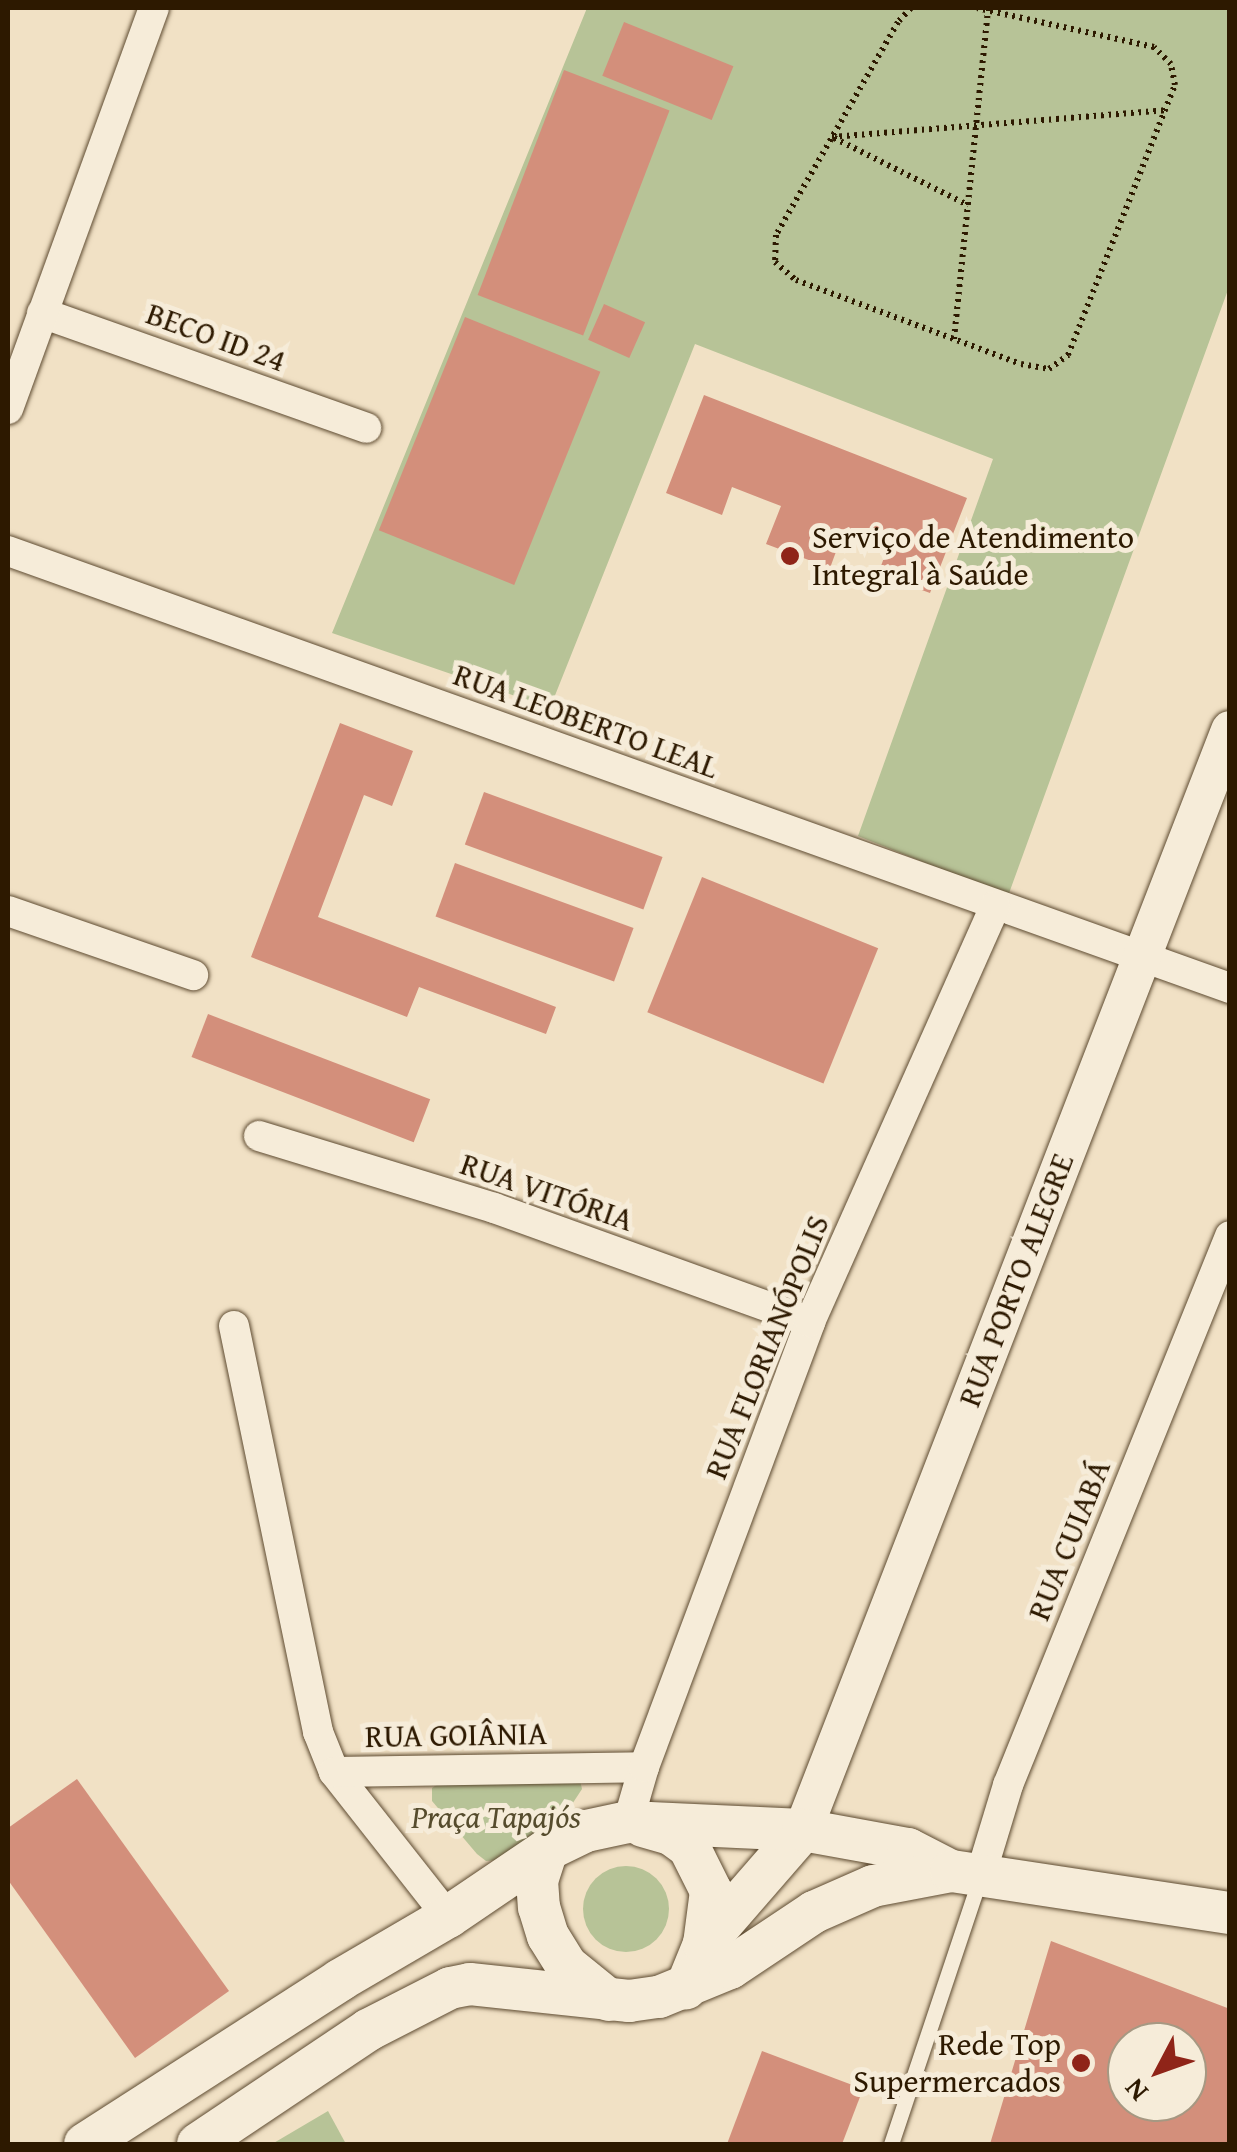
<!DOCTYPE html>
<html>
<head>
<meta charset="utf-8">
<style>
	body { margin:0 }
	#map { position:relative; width:1237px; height:2152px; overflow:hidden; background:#f1e1c5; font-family:"Gentium Book Plus",serif }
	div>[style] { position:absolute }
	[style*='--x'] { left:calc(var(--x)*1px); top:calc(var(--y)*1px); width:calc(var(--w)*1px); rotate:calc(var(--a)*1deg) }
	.green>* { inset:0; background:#b7c397 }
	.round { border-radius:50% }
	.building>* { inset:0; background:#d38f7b; transform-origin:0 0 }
	.path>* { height:6px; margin-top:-3px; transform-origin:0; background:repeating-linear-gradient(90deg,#2d1900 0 2.5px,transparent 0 7.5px) }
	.roads { filter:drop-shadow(0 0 2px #5e4b31) drop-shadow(0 0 2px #5e4b31) }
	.service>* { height:15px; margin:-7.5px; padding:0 7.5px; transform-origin:7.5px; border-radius:7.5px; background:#f6ecd9 }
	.minor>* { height:30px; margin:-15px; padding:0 15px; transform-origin:15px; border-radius:15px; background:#f6ecd9 }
	.tertiary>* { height:38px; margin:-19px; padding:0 19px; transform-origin:19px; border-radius:19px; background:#f6ecd9 }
	.secondary>* { height:42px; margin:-21px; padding:0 21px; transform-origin:21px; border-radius:21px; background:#f6ecd9 }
	.dots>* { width:28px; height:28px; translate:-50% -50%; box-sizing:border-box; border:5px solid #f6ecd9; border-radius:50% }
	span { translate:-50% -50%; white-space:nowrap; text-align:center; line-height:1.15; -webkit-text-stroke:10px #f6ecd9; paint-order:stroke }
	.street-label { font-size:32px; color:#2d1900 }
	.poi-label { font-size:32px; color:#2d1900 }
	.left { translate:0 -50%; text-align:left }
	.right { translate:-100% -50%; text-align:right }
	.park-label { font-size:32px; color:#564c2d; font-style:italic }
	.frame { position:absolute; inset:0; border:10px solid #2d1900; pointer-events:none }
	.north { position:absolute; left:1107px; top:2022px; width:100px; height:100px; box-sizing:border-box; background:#f6ecd9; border:2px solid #a69882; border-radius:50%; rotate:229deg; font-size:28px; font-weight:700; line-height:40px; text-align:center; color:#2d1900 }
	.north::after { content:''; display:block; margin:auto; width:35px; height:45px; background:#8f2418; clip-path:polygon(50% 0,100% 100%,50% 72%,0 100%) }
</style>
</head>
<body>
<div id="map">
	<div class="green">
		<div style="clip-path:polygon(587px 8px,1229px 8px,1229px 287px,1008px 896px,858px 836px,993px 459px,695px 344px,550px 708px,332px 633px)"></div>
		<div style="clip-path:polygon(579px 1776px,582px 1789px,565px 1815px,498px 1860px,486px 1861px,477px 1854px,432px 1801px,432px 1788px,441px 1782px)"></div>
		<div class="round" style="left:583px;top:1866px;width:86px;height:86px"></div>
		<div style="clip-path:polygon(328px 2111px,346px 2144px,272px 2144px)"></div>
	</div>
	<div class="building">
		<div style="left:624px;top:22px;width:118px;height:58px;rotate:22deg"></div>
		<div style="left:564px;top:70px;width:113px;height:241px;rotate:21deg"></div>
		<div style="left:604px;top:304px;width:45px;height:39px;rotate:24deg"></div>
		<div style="left:465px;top:317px;width:146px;height:230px;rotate:22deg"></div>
		<div style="clip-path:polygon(704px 395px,967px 498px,930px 593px,878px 574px,888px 547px,844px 530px,830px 568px,766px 544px,781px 506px,732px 487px,722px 515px,666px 493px)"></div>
		<div style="clip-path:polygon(340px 723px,413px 751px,392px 806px,364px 795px,318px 917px,556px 1007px,546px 1034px,419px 987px,407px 1017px,251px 957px)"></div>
		<div style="left:484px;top:792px;width:190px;height:56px;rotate:20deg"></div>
		<div style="left:455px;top:863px;width:190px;height:57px;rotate:20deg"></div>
		<div style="left:702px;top:877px;width:190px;height:146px;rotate:22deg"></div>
		<div style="left:208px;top:1014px;width:238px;height:46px;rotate:21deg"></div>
		<div style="clip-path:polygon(77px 1779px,229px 1991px,135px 2058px,8px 1880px,8px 1828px)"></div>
		<div style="clip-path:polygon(evenodd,1051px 1941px,1230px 2009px,1230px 2144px,990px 2144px,1051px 1941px,1127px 2042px,1187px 2042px,1187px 2102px,1127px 2102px,1127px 2042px)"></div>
		<div style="clip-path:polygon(762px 2051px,863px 2089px,842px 2144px,727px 2144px)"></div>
	</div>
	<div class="path">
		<div style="--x:911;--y:8;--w:19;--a:133"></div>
		<div style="--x:898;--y:22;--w:245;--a:119.8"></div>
		<div style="--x:776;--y:235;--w:27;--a:92"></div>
		<div style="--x:775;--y:262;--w:28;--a:41"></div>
		<div style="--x:796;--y:280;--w:240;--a:20.5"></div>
		<div style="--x:1021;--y:364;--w:28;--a:10"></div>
		<div style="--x:1049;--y:369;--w:24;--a:-36"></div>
		<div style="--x:1068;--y:355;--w:290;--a:-68.4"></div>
		<div style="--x:1175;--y:85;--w:21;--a:-101"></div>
		<div style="--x:1171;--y:64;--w:24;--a:-135"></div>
		<div style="--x:1154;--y:47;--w:181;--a:-167.6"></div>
		<div style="--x:832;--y:137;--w:334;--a:-4.6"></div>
		<div style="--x:834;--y:138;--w:150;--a:26.6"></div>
		<div style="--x:954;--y:339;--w:332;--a:-84.1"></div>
	</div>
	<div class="roads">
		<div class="service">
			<div style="--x:891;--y:2144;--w:280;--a:-71.5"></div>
		</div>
		<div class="minor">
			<div style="--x:42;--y:313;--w:344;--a:19.5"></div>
			<div style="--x:8;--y:409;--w:427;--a:-70"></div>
			<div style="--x:8;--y:551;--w:1298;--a:19.68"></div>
			<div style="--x:8;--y:911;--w:196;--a:19.1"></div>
			<div style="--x:259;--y:1136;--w:246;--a:17"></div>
			<div style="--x:494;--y:1208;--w:336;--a:19.8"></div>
			<div style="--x:234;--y:1326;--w:415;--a:78.3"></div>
			<div style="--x:318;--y:1732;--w:43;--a:68.2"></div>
			<div style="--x:334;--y:1772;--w:184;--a:51.8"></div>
			<div style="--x:334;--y:1772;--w:310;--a:-0.9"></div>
			<div style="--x:628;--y:1822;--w:57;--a:-73.8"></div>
			<div style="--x:644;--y:1767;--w:475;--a:-69.5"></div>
			<div style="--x:810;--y:1322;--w:455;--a:-66"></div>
			<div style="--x:981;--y:1874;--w:93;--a:-73.1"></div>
			<div style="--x:1008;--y:1785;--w:592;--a:-67.98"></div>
		</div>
		<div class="tertiary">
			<div style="--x:803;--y:1830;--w:1180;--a:-68.78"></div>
		</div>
		<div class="secondary">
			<div style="--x:643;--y:1826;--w:29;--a:16"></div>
			<div style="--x:671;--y:1834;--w:22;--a:36"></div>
			<div style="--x:689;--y:1847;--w:49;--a:63.4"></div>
			<div style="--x:711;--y:1891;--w:53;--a:97.5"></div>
			<div style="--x:704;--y:1944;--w:48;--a:112.2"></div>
			<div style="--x:547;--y:1850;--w:32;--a:108"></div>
			<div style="--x:537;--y:1880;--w:27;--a:86"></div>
			<div style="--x:539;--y:1907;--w:30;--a:73"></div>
			<div style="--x:548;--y:1936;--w:36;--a:58"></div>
			<div style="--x:567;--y:1966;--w:54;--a:39"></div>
			<div style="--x:704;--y:1944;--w:151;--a:-49"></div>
			<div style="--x:85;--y:2144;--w:303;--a:-32.7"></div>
			<div style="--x:340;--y:1980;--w:125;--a:-30.3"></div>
			<div style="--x:448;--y:1917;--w:120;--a:-34.1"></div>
			<div style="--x:547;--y:1850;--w:43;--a:-26"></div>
			<div style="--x:586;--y:1831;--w:43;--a:-12.1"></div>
			<div style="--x:628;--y:1822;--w:175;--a:2.6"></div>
			<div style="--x:803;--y:1830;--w:107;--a:10.3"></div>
			<div style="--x:908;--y:1849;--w:48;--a:27.1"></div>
			<div style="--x:198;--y:2144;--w:205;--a:-33.8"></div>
			<div style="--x:368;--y:2030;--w:92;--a:-27.1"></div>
			<div style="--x:450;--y:1988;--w:20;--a:-11"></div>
			<div style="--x:470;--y:1984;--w:160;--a:6.1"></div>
			<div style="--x:629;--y:2001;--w:30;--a:-8"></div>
			<div style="--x:659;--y:1997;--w:77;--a:-22.2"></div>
			<div style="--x:730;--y:1968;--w:101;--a:-33.7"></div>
			<div style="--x:814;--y:1912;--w:64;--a:-23.8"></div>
			<div style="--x:873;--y:1886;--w:79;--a:-10.9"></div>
			<div style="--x:951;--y:1871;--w:282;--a:8.6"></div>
		</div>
	</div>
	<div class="dots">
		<div style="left:790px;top:556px;background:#8f2418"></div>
		<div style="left:1081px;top:2063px;background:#8f2418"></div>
	</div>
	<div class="street-label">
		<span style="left:216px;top:337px;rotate:20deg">BECO ID 24</span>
		<span style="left:586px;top:721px;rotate:20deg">RUA LEOBERTO LEAL</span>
		<span style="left:547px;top:1192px;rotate:19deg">RUA VITÓRIA</span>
		<span style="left:1016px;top:1280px;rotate:-69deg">RUA PORTO ALEGRE</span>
		<span style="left:767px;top:1347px;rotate:-68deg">RUA FLORIANÓPOLIS</span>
		<span style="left:1069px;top:1540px;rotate:-68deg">RUA CUIABÁ</span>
		<span style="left:456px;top:1735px;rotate:-1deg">RUA GOIÂNIA</span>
	</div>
	<div class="poi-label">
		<span class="left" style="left:812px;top:556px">Serviço de Atendimento<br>Integral à Saúde</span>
		<span class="right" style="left:1061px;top:2063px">Rede Top<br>Supermercados</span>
	</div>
	<div class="park-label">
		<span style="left:496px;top:1817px">Praça Tapajós</span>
	</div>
	<div class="frame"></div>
	<div class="north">N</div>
</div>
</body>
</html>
